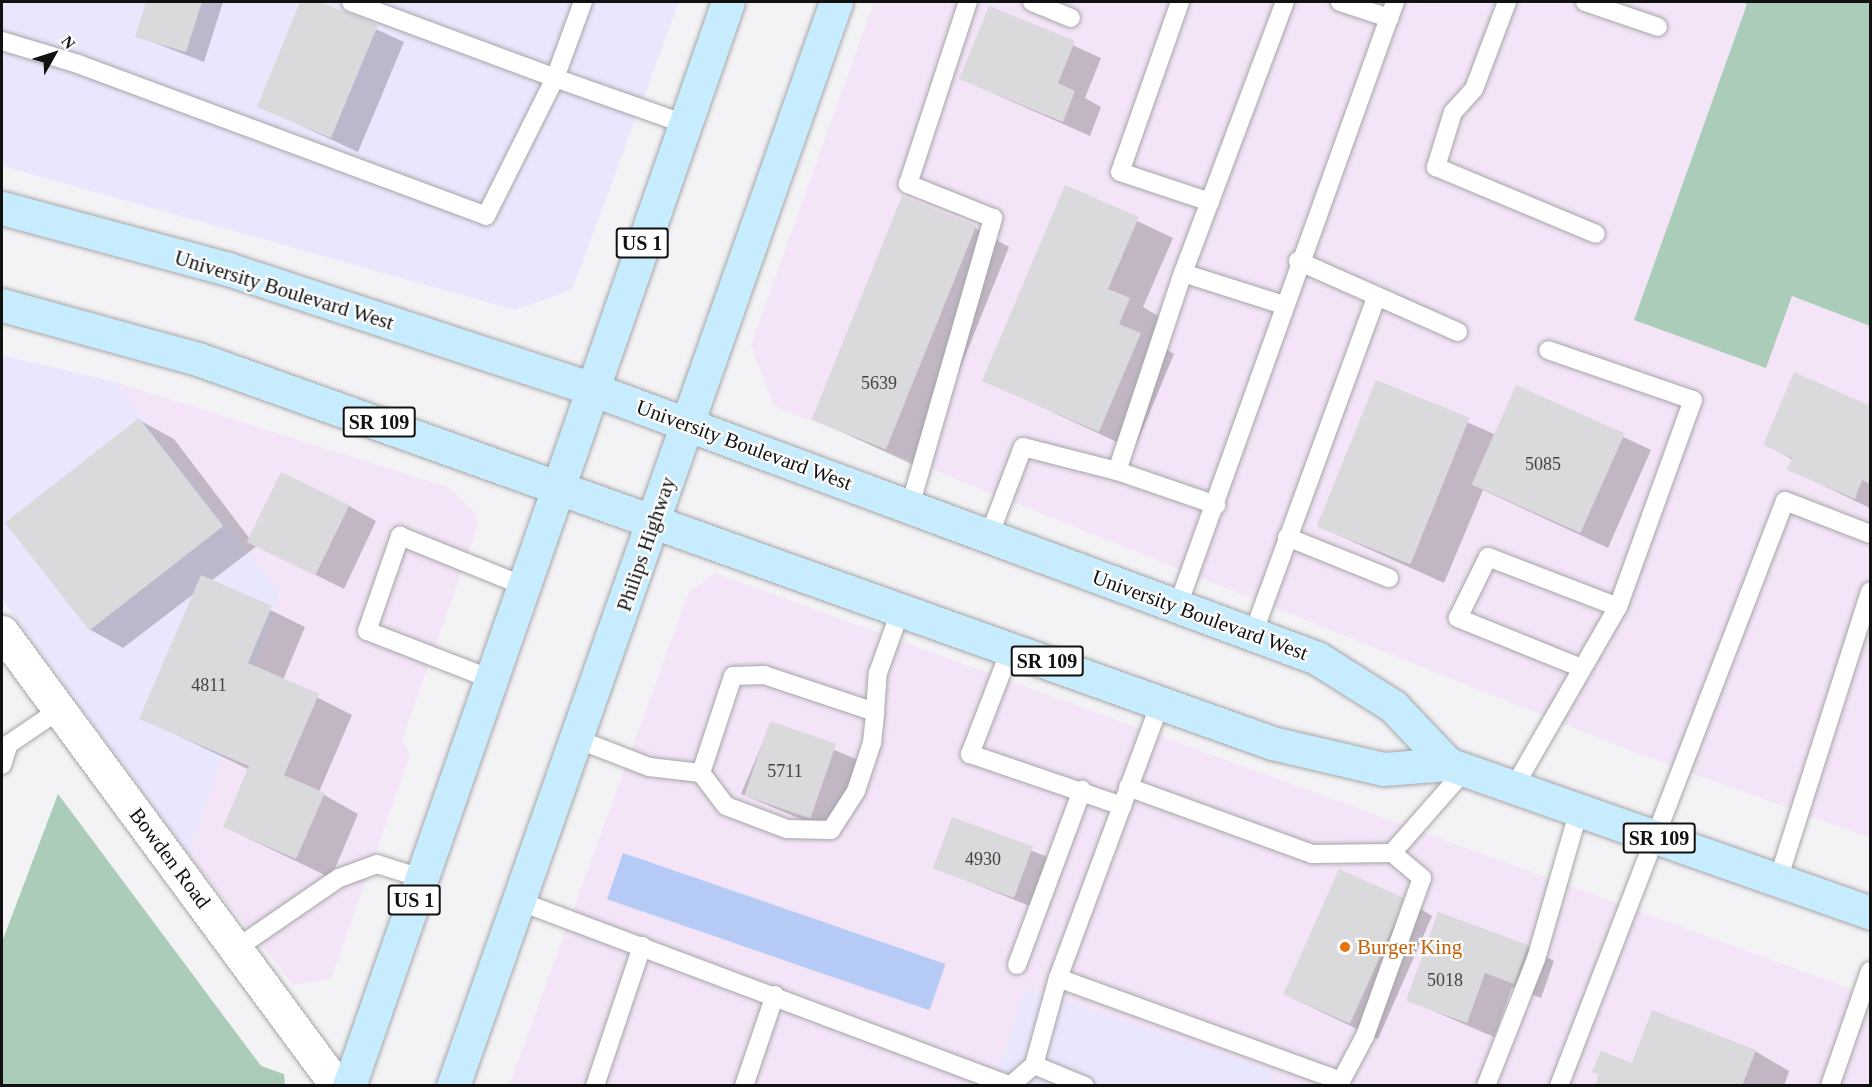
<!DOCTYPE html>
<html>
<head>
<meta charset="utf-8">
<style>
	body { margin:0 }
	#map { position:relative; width:1872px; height:1087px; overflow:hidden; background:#f3f3f6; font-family:Georgia,serif }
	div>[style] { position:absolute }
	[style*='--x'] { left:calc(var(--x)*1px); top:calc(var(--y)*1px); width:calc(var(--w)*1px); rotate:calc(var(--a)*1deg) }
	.commercial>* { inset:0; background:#f3e4f7 }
	.industrial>* { inset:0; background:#e9e7fd }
	.green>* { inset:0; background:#abccb8 }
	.water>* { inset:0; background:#b5cbf5; transform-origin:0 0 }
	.shadow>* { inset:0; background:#0003; transform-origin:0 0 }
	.building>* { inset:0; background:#dad9db; transform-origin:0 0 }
	.roads { filter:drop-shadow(0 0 2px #a6a6a8) drop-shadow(0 0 2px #a6a6a8) }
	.lane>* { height:18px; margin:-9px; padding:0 9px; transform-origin:9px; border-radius:9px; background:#fff }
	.street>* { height:33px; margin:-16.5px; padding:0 16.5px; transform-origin:16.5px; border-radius:16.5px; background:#fff }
	.primary>* { height:33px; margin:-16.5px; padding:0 16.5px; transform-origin:16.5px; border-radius:16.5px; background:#c7ecfe }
	.dots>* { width:16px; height:16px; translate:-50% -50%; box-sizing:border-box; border:3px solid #fff; border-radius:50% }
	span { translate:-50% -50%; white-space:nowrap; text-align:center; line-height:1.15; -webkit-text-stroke:4.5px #fff; paint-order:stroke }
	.number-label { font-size:18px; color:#434344 }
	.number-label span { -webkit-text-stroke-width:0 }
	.shield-label span { padding:2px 4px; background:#fff; border:2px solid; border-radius:4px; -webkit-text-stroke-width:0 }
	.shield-label { font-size:20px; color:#111112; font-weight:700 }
	.street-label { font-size:21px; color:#111112 }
	.food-label { font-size:21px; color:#c56008 }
	.left { translate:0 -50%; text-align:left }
	.frame { position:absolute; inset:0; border:3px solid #111112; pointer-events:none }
	.north { position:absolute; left:24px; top:24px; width:60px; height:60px; -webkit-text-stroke:4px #fff; paint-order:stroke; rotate:51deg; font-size:16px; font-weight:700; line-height:24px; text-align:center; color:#111112 }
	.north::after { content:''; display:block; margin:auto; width:21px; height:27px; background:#111112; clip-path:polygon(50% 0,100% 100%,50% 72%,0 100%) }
</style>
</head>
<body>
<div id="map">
	<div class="commercial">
		<div style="clip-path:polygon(874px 2px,1747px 4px,1634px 320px,1766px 368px,1792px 296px,1870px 326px,1870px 838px,1632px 751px,774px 406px,751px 345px)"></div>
		<div style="clip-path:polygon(115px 382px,450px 488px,476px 514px,478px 525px,402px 740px,410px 755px,331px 979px,293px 985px,188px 854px,280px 593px)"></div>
		<div style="clip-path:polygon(715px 573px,1870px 996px,1870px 1085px,1268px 1085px,1272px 1072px,1026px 990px,994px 1085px,509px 1086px,689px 592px)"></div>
	</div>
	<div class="industrial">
		<div style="clip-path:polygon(2px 2px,679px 2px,572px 290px,515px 310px,2px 166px)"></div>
		<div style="clip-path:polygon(2px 355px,115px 382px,280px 593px,188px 854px,2px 599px)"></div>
		<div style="clip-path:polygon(1026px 989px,1273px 1071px,1268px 1085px,994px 1086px)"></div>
	</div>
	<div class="green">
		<div style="clip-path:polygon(1741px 2px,1870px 2px,1870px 326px,1792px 296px,1766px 368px,1634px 320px,1747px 4px)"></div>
		<div style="clip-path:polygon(58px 794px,261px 1066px,284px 1074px,285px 1085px,2px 1085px,2px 942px)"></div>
	</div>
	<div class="water">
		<div style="left:623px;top:853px;width:341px;height:49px;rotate:19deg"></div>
	</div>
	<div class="shadow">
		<div style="clip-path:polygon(148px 2px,223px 2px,204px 62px,137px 36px)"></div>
		<div style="clip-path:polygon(302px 2px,317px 2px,404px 42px,358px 152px,259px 106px)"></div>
		<div style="clip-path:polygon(990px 8px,1101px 58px,1085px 98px,1101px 107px,1090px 136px,961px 79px)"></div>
		<div style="clip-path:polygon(1066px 187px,1173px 238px,1143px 307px,1163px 319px,1153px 342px,1174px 354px,1134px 450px,984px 380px)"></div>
		<div style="clip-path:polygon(975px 228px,1009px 247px,920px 468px,814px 419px)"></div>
		<div style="clip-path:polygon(1795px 374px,1870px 407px,1870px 508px,1789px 469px,1793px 460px,1765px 444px)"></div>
		<div style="clip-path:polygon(1377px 382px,1496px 435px,1517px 387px,1651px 450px,1608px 548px,1483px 490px,1444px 583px,1318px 526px)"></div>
		<div style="clip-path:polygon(139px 420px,174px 439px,250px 539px,349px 506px,376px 521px,344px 589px,257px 546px,211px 581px,305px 627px,283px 680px,352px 715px,319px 792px,358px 814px,331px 878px,225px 827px,250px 770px,141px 718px,195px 593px,123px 648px,89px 629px)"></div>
		<div style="left:771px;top:723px;width:99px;height:77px;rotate:23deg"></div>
		<div style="left:953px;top:819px;width:105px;height:52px;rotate:22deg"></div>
		<div style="clip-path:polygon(1406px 900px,1432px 916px,1378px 1039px,1286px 995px)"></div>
		<div style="clip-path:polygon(1527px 946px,1554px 961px,1541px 998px,1512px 987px,1494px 1037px,1408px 1000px)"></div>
		<div style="clip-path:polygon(1755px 1051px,1789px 1071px,1784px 1086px,1596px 1086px,1600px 1075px,1594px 1071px)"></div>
	</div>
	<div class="building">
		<div style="clip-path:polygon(146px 2px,202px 2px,186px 52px,135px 37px)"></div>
		<div style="clip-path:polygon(300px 2px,320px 2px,378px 25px,331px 138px,257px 107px)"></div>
		<div style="clip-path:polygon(989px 6px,1075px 41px,1058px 83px,1075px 91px,1063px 122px,959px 79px)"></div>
		<div style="clip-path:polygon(1065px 185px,1139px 217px,1108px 289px,1130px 298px,1119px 324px,1141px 333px,1099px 432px,982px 381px)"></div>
		<div style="left:902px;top:196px;width:80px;height:241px;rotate:22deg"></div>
		<div style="clip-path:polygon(1794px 372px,1870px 406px,1870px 484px,1862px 480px,1855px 499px,1787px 470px,1792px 458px,1763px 445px)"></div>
		<div style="left:1376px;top:380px;width:101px;height:158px;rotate:22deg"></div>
		<div style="left:1516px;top:385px;width:119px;height:109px;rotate:24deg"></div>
		<div style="left:139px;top:418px;width:137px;height:170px;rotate:52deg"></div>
		<div style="left:281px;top:472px;width:76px;height:78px;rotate:26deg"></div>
		<div style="clip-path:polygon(201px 575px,272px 606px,248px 663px,319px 694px,284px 775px,325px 793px,296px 859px,223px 827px,249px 766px,139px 719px)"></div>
		<div style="left:770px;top:721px;width:70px;height:79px;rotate:19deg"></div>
		<div style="left:952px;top:817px;width:86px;height:55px;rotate:20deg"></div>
		<div style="left:1339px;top:869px;width:73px;height:137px;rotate:24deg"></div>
		<div style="clip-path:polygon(1438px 912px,1528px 945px,1514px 984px,1485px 973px,1467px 1023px,1406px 1001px)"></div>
		<div style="clip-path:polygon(1652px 1010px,1756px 1050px,1742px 1086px,1595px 1086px,1599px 1074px,1592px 1072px,1601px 1051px,1632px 1063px)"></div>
	</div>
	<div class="roads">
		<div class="lane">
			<div style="--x:351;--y:2;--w:218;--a:20.4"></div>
			<div style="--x:555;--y:78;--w:81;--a:-69.8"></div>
			<div style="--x:1032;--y:2;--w:42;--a:22.3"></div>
			<div style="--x:1180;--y:2;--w:180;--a:109.4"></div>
			<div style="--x:1120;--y:172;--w:95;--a:18.4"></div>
			<div style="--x:1340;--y:2;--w:52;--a:18.1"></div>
			<div style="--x:1389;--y:18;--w:17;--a:-69"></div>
			<div style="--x:1507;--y:2;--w:93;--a:110.8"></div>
			<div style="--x:1474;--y:89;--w:31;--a:132"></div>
			<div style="--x:1453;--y:112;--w:58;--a:107.2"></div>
			<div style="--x:1436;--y:167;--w:173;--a:22.7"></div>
			<div style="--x:1585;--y:2;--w:77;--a:18.9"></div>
			<div style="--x:2;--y:41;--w:79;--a:16.8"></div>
			<div style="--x:78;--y:64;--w:435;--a:20.4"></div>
			<div style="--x:486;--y:216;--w:154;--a:-63.4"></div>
			<div style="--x:555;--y:78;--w:138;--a:19.5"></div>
			<div style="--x:1298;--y:261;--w:175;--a:23.9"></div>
			<div style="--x:1183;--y:273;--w:105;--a:17.7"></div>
			<div style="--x:1117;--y:471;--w:105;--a:19"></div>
			<div style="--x:910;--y:506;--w:300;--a:-73.9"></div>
			<div style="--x:993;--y:218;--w:92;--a:-158.2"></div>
			<div style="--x:908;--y:184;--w:192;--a:-71.8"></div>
			<div style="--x:989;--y:536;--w:95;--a:-69.1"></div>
			<div style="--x:1023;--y:447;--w:97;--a:14.3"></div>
			<div style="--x:1117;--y:471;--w:209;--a:-71.6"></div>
			<div style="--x:1183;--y:273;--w:290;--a:-69.4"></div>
			<div style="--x:1287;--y:537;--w:110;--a:21.9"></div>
			<div style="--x:1177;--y:608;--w:627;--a:-70.24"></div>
			<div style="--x:1253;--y:634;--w:360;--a:-69.9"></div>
			<div style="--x:1011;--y:648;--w:114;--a:111.1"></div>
			<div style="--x:970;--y:754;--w:161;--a:18.9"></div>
			<div style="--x:1579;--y:667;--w:131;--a:-158"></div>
			<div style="--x:1458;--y:618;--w:68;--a:-63.8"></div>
			<div style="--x:1488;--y:557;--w:139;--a:21"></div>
			<div style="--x:491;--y:679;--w:133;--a:-158.8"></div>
			<div style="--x:367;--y:631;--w:101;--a:-70.8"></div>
			<div style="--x:400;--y:536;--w:134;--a:22"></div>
			<div style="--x:875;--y:712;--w:117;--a:-161.6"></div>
			<div style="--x:764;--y:675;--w:31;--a:178"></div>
			<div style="--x:733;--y:676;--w:102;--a:108.3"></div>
			<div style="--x:701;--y:773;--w:41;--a:52.9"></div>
			<div style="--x:726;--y:806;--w:65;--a:20.7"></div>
			<div style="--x:787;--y:829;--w:44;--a:1.3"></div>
			<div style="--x:831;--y:830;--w:46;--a:-57.3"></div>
			<div style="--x:856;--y:791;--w:51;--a:-71.6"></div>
			<div style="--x:872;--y:743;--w:31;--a:-84"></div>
			<div style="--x:875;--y:712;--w:39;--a:-86"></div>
			<div style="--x:878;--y:673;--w:68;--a:-70.2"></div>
			<div style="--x:577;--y:739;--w:77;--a:21.3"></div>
			<div style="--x:649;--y:767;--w:52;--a:6.6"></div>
			<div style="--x:2;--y:765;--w:22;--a:-72"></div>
			<div style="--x:9;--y:744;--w:60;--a:-34.2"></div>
			<div style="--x:1128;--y:787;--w:196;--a:20"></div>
			<div style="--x:1312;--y:854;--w:80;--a:-0.7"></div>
			<div style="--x:1392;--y:853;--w:111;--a:-48.7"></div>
			<div style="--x:1514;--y:787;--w:208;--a:-60"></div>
			<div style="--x:1618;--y:607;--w:220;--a:-70.1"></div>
			<div style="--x:1693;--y:400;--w:153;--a:-161"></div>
			<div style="--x:1778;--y:880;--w:303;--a:-72.3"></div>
			<div style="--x:516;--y:900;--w:529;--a:20.59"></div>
			<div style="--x:237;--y:948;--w:124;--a:-34.5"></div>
			<div style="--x:339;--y:878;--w:40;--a:-20.2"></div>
			<div style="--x:377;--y:864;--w:46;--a:17.7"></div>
			<div style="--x:1017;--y:965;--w:187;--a:-69.6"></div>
			<div style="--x:1058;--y:978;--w:301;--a:20"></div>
			<div style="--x:1341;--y:1081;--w:51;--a:-61.9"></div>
			<div style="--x:1365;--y:1036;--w:168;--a:-70.2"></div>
			<div style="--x:1422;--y:878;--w:39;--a:-140"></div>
			<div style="--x:1034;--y:1065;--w:55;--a:22.4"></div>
			<div style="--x:1011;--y:1085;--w:30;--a:-41"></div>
			<div style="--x:1034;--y:1065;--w:90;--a:-74.6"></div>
			<div style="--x:1058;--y:978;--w:293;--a:-69.6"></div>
			<div style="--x:595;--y:1086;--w:148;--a:-71.4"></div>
			<div style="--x:744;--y:1086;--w:96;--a:-71.2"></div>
			<div style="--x:1486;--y:1086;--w:136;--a:-68.5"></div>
			<div style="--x:1536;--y:959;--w:155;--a:-73.9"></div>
			<div style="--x:1559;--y:1086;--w:627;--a:-68.88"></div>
			<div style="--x:1785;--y:501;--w:91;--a:21.2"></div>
			<div style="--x:1830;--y:1086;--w:122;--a:-70.8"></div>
		</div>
		<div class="street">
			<div style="--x:2;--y:632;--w:564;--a:53.58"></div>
		</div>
		<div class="primary">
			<div style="--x:2;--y:208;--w:234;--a:15.1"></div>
			<div style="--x:228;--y:269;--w:380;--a:18.2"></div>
			<div style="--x:589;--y:388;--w:776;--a:20.35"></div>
			<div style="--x:1317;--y:658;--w:90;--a:32.3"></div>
			<div style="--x:1393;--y:706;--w:80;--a:46.5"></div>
			<div style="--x:2;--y:305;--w:203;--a:15.4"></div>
			<div style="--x:198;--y:359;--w:1141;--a:19.67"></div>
			<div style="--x:1272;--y:743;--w:115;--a:13.1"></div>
			<div style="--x:1384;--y:769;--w:64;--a:-4.5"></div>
			<div style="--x:1448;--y:764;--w:448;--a:19.4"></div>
			<div style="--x:349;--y:1086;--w:1148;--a:-70.73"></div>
			<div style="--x:453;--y:1086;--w:1150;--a:-70.54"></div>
		</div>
	</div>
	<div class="dots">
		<div style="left:1345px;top:947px;background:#e8710a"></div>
	</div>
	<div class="number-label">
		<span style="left:879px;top:383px">5639</span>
		<span style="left:1543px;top:464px">5085</span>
		<span style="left:209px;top:685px">4811</span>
		<span style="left:785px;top:771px">5711</span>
		<span style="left:983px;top:859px">4930</span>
		<span style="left:1445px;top:980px">5018</span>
	</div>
	<div class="shield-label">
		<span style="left:642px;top:243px">US 1</span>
		<span style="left:379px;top:422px">SR 109</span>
		<span style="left:1047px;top:661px">SR 109</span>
		<span style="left:1659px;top:838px">SR 109</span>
		<span style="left:414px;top:900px">US 1</span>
	</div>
	<div class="street-label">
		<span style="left:284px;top:290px;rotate:17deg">University Boulevard West</span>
		<span style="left:744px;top:445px;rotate:20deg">University Boulevard West</span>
		<span style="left:646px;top:544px;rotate:-71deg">Philips Highway</span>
		<span style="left:1200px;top:615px;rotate:20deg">University Boulevard West</span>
		<span style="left:170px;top:858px;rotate:53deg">Bowden Road</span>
	</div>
	<div class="food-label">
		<span class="left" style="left:1357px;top:947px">Burger King</span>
	</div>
	<div class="frame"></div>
	<div class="north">N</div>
</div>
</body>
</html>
